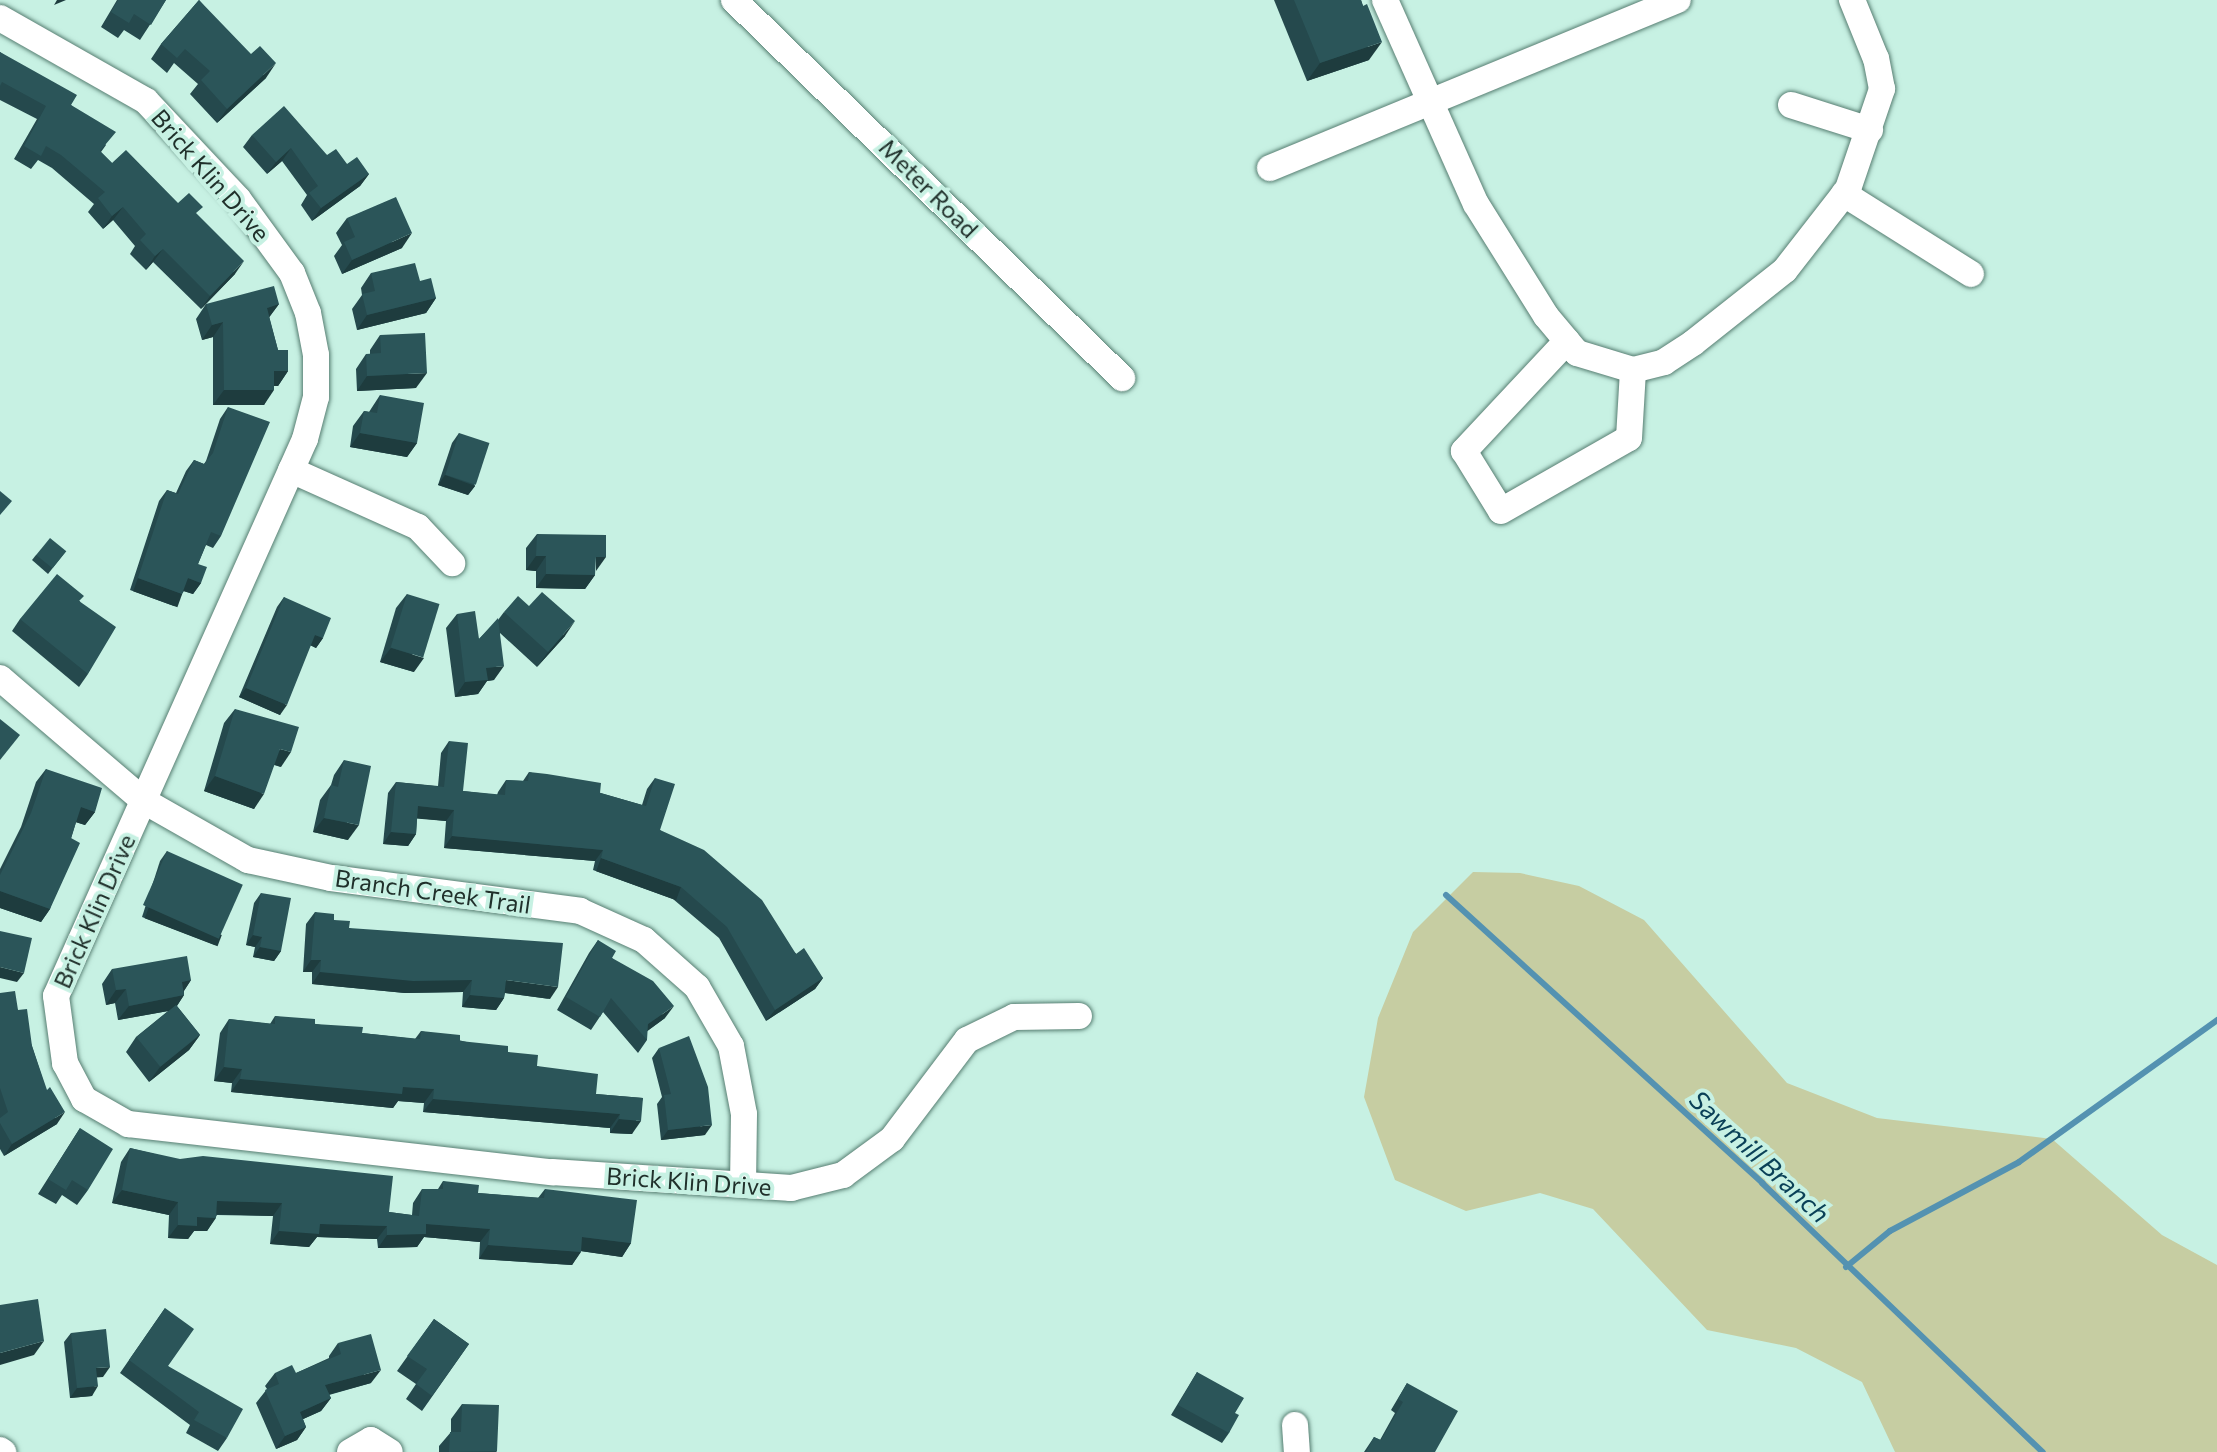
<!DOCTYPE html>
<html>
<head>
<meta charset="utf-8">
<style>
	body { margin:0 }
	#map { position:relative; width:2217px; height:1452px; overflow:hidden; background:#c7f1e3; font-family:Commissioner,sans-serif }
	div>[style] { position:absolute }
	[style*='--x'] { left:calc(var(--x)*1px); top:calc(var(--y)*1px); width:calc(var(--w)*1px); rotate:calc(var(--a)*1deg) }
	.green>* { inset:0; background:#c6cda2 }
	.stream>* { height:6px; margin:-3px; padding:0 3px; transform-origin:3px; border-radius:3px; background:#5492b1 }
	.roads { filter:drop-shadow(0 0 2px #577e72) drop-shadow(0 0 2px #577e72) }
	.minor>* { height:26px; margin:-13px; padding:0 13px; transform-origin:13px; border-radius:13px; background:#fff }
	.wall>* { inset:0; background:#25494d }
	.shaded-wall>* { inset:0; background:#1e3c3e; transform-origin:0 0 }
	.building>* { inset:0; background:#2b5559; transform-origin:0 0 }
	span { translate:-50% -50%; white-space:nowrap; text-align:center; line-height:1.15; -webkit-text-stroke:8px #c7f1e3; paint-order:stroke }
	.street-label { font-size:24px; color:#20302b }
	.water-label { font-size:26px; color:#0a4057; font-style:italic }
</style>
</head>
<body>
<div id="map">
	<div class="green">
		<div style="clip-path:polygon(1473px 872px,1520px 873px,1579px 886px,1644px 920px,1787px 1083px,1877px 1118px,2052px 1139px,2162px 1235px,2217px 1265px,2217px 1452px,1895px 1452px,1862px 1382px,1796px 1348px,1707px 1330px,1593px 1209px,1540px 1193px,1466px 1211px,1395px 1180px,1364px 1097px,1378px 1018px,1413px 932px)"></div>
	</div>
	<div class="stream">
		<div style="--x:1446;--y:895;--w:428;--a:42.3"></div>
		<div style="--x:1762;--y:1183;--w:389;--a:43.8"></div>
		<div style="--x:1846;--y:1267;--w:57;--a:-39.3"></div>
		<div style="--x:1890;--y:1231;--w:146;--a:-28.1"></div>
		<div style="--x:2019;--y:1162;--w:244;--a:-35.6"></div>
	</div>
	<div class="roads">
		<div class="minor">
			<div style="--x:734;--y:0;--w:542;--a:44.25"></div>
			<div style="--x:1385;--y:0;--w:223;--a:66"></div>
			<div style="--x:1476;--y:204;--w:132;--a:58"></div>
			<div style="--x:1546;--y:316;--w:48;--a:50"></div>
			<div style="--x:1577;--y:353;--w:59;--a:16.9"></div>
			<div style="--x:1633;--y:370;--w:32;--a:-14"></div>
			<div style="--x:1664;--y:362;--w:35;--a:-33"></div>
			<div style="--x:1693;--y:343;--w:117;--a:-38.4"></div>
			<div style="--x:1785;--y:270;--w:103;--a:-52.1"></div>
			<div style="--x:1848;--y:189;--w:106;--a:-71.2"></div>
			<div style="--x:1882;--y:89;--w:31;--a:-101"></div>
			<div style="--x:1876;--y:59;--w:64;--a:-112.1"></div>
			<div style="--x:0;--y:18;--w:168;--a:29.6"></div>
			<div style="--x:146;--y:101;--w:134;--a:46.8"></div>
			<div style="--x:238;--y:199;--w:92;--a:53.9"></div>
			<div style="--x:292;--y:273;--w:43;--a:68.2"></div>
			<div style="--x:308;--y:313;--w:43;--a:79.2"></div>
			<div style="--x:316;--y:355;--w:42;--a:90"></div>
			<div style="--x:316;--y:397;--w:43;--a:104.7"></div>
			<div style="--x:305;--y:439;--w:610;--a:114.09"></div>
			<div style="--x:56;--y:996;--w:68;--a:82.3"></div>
			<div style="--x:65;--y:1063;--w:41;--a:62.2"></div>
			<div style="--x:84;--y:1099;--w:51;--a:29.6"></div>
			<div style="--x:128;--y:1124;--w:427;--a:6.5"></div>
			<div style="--x:552;--y:1172;--w:240;--a:3.8"></div>
			<div style="--x:791;--y:1188;--w:54;--a:-14"></div>
			<div style="--x:843;--y:1175;--w:61;--a:-36.3"></div>
			<div style="--x:892;--y:1139;--w:124;--a:-52.9"></div>
			<div style="--x:967;--y:1040;--w:52;--a:-26.1"></div>
			<div style="--x:1014;--y:1017;--w:65;--a:-0.9"></div>
			<div style="--x:1791;--y:105;--w:83;--a:17.6"></div>
			<div style="--x:1270;--y:168;--w:441;--a:-22.4"></div>
			<div style="--x:1844;--y:194;--w:150;--a:32.2"></div>
			<div style="--x:1567;--y:341;--w:151;--a:133.1"></div>
			<div style="--x:1464;--y:451;--w:70;--a:58.3"></div>
			<div style="--x:1501;--y:511;--w:147;--a:-29.7"></div>
			<div style="--x:1629;--y:438;--w:68;--a:-86.6"></div>
			<div style="--x:291;--y:470;--w:139;--a:24.2"></div>
			<div style="--x:418;--y:527;--w:50;--a:46.6"></div>
			<div style="--x:0;--y:678;--w:189;--a:40.5"></div>
			<div style="--x:144;--y:801;--w:120;--a:29.6"></div>
			<div style="--x:248;--y:860;--w:85;--a:12.2"></div>
			<div style="--x:331;--y:878;--w:251;--a:7.5"></div>
			<div style="--x:580;--y:911;--w:70;--a:24.4"></div>
			<div style="--x:644;--y:940;--w:71;--a:41.6"></div>
			<div style="--x:697;--y:987;--w:68;--a:60"></div>
			<div style="--x:731;--y:1046;--w:69;--a:79.2"></div>
			<div style="--x:744;--y:1114;--w:70;--a:90.8"></div>
			<div style="--x:1295;--y:1425;--w:27;--a:86"></div>
			<div style="--x:0;--y:1450;--w:4;--a:34"></div>
			<div style="--x:350;--y:1452;--w:24;--a:-30"></div>
			<div style="--x:371;--y:1440;--w:22;--a:32"></div>
		</div>
	</div>
	<div class="wall">
		<div style="clip-path:polygon(117px 0,166px 0,140px 40px,124px 30px,118px 38px,101px 27px)"></div>
		<div style="clip-path:polygon(199px 0,266px 78px,217px 123px,190px 94px,198px 84px,174px 63px,167px 73px,151px 59px,161px 44px)"></div>
		<div style="clip-path:polygon(1274px 0,1361px 0,1363px 6px,1369px 60px,1307px 81px)"></div>
		<div style="clip-path:polygon(0 52px,71px 105px,106px 145px,101px 152px,112px 163px,197px 215px,235px 274px,201px 309px,153px 262px,146px 270px,130px 254px,135px 246px,113px 220px,103px 229px,88px 212px,94px 204px,52px 168px,38px 160px,31px 169px,14px 159px,37px 119px,0 100px)"></div>
		<div style="clip-path:polygon(252px 135px,327px 155px,369px 174px,360px 186px,312px 221px,301px 205px,307px 195px,282px 161px,267px 174px,243px 147px)"></div>
		<div style="clip-path:polygon(347px 218px,402px 248px,342px 274px,334px 256px,342px 245px,336px 233px)"></div>
		<div style="clip-path:polygon(371px 273px,420px 281px,436px 298px,426px 313px,357px 330px,352px 309px,362px 295px,361px 288px)"></div>
		<div style="clip-path:polygon(206px 304px,279px 304px,269px 317px,278px 350px,288px 371px,278px 386px,274px 386px,264px 405px,213px 405px,213px 337px,202px 340px,196px 319px)"></div>
		<div style="clip-path:polygon(380px 335px,416px 388px,357px 391px,356px 369px,366px 354px,370px 354px,370px 350px)"></div>
		<div style="clip-path:polygon(380px 395px,417px 443px,407px 457px,350px 447px,353px 426px,364px 411px,369px 412px)"></div>
		<div style="clip-path:polygon(228px 407px,221px 536px,213px 548px,206px 545px,198px 564px,201px 583px,193px 594px,184px 591px,174px 606px,130px 590px,159px 501px,167px 490px,176px 493px,186px 471px,194px 460px,204px 464px,206px 461px,220px 419px)"></div>
		<div style="clip-path:polygon(459px 433px,475px 486px,468px 495px,438px 485px,452px 443px)"></div>
		<div style="clip-path:polygon(537px 534px,595px 571px,595px 575px,585px 589px,536px 588px,536px 571px,526px 570px,526px 548px)"></div>
		<div style="clip-path:polygon(66px 551px,48px 574px,32px 560px,36px 555px)"></div>
		<div style="clip-path:polygon(407px 594px,414px 672px,380px 662px,396px 608px)"></div>
		<div style="clip-path:polygon(284px 597px,323px 638px,316px 648px,310px 645px,280px 715px,239px 697px,277px 607px)"></div>
		<div style="clip-path:polygon(80px 601px,88px 674px,79px 687px,12px 631px,20px 619px)"></div>
		<div style="clip-path:polygon(504px 612px,565px 636px,537px 667px,500px 633px,494px 680px,487px 681px,478px 694px,455px 697px,446px 628px,457px 614px,479px 639px,498px 620px)"></div>
		<div style="clip-path:polygon(235px 709px,281px 767px,274px 765px,254px 809px,204px 791px,224px 723px)"></div>
		<div style="clip-path:polygon(449px 741px,463px 791px,497px 795px,498px 792px,506px 780px,523px 781px,529px 772px,642px 805px,647px 789px,655px 778px,660px 830px,823px 978px,815px 989px,766px 1021px,719px 938px,673px 899px,593px 870px,595px 861px,444px 848px,446px 821px,417px 818px,416px 834px,408px 846px,383px 844px,388px 793px,396px 782px,438px 786px,441px 753px)"></div>
		<div style="clip-path:polygon(344px 760px,348px 840px,313px 832px,320px 800px,331px 785px,334px 775px)"></div>
		<div style="clip-path:polygon(46px 769px,95px 812px,85px 825px,76px 822px,50px 909px,41px 922px,0 908px,0 869px,21px 827px,36px 782px)"></div>
		<div style="clip-path:polygon(167px 851px,215px 945px,142px 917px,160px 861px)"></div>
		<div style="clip-path:polygon(261px 893px,281px 951px,274px 961px,253px 957px,255px 947px,246px 945px,254px 903px)"></div>
		<div style="clip-path:polygon(315px 912px,334px 920px,349px 928px,550px 999px,505px 993px,504px 998px,496px 1010px,462px 1007px,463px 992px,405px 993px,312px 984px,312px 972px,303px 972px,306px 924px)"></div>
		<div style="clip-path:polygon(598px 940px,612px 958px,665px 1018px,647px 1031px,647px 1040px,638px 1053px,603px 1012px,591px 1030px,557px 1010px,589px 953px)"></div>
		<div style="clip-path:polygon(112px 969px,191px 980px,184px 991px,184px 995px,177px 1006px,200px 1035px,189px 1050px,149px 1082px,126px 1052px,136px 1037px,168px 1011px,118px 1020px,115px 1003px,106px 1005px,102px 984px)"></div>
		<div style="clip-path:polygon(0 993px,18px 1010px,32px 1046px,57px 1124px,4px 1156px,0 1149px)"></div>
		<div style="clip-path:polygon(275px 1016px,362px 1033px,415px 1039px,421px 1031px,508px 1052px,596px 1094px,643px 1098px,632px 1134px,610px 1133px,610px 1128px,423px 1112px,424px 1103px,398px 1101px,393px 1108px,231px 1092px,232px 1083px,214px 1081px,220px 1033px,229px 1019px,270px 1024px)"></div>
		<div style="clip-path:polygon(659px 1048px,705px 1135px,661px 1140px,657px 1104px,662px 1097px,652px 1058px)"></div>
		<div style="clip-path:polygon(80px 1128px,88px 1190px,77px 1205px,62px 1195px,56px 1204px,38px 1194px)"></div>
		<div style="clip-path:polygon(130px 1148px,389px 1212px,412px 1215px,413px 1203px,422px 1189px,438px 1189px,443px 1181px,478px 1193px,538px 1198px,545px 1189px,631px 1243px,622px 1257px,581px 1251px,572px 1265px,479px 1259px,480px 1242px,424px 1237px,417px 1247px,378px 1248px,377px 1239px,317px 1237px,309px 1247px,270px 1244px,273px 1216px,217px 1215px,207px 1231px,194px 1231px,188px 1239px,168px 1238px,169px 1215px,112px 1203px,121px 1162px)"></div>
		<div style="clip-path:polygon(165px 1308px,168px 1366px,227px 1438px,218px 1451px,186px 1433px,190px 1425px,120px 1373px)"></div>
		<div style="clip-path:polygon(434px 1319px,469px 1344px,422px 1411px,406px 1399px,416px 1384px,397px 1371px)"></div>
		<div style="clip-path:polygon(71px 1333px,103px 1377px,97px 1377px,92px 1396px,70px 1398px,64px 1342px)"></div>
		<div style="clip-path:polygon(338px 1343px,371px 1383px,329px 1395px,331px 1398px,321px 1411px,303px 1419px,306px 1427px,297px 1440px,276px 1449px,256px 1403px,267px 1389px,265px 1386px,275px 1373px,296px 1373px,329px 1358px,329px 1356px)"></div>
		<div style="clip-path:polygon(1197px 1372px,1235px 1413px,1229px 1433px,1222px 1443px,1171px 1415px)"></div>
		<div style="clip-path:polygon(1407px 1383px,1435px 1452px,1364px 1452px,1374px 1437px,1380px 1440px,1395px 1413px,1391px 1410px)"></div>
		<div style="clip-path:polygon(462px 1404px,497px 1452px,439px 1452px,439px 1446px,451px 1432px,451px 1419px)"></div>
	</div>
	<div class="shaded-wall">
		<div style="clip-path:polygon(57px 0,66px 0,54px 5px)"></div>
		<div style="clip-path:polygon(1382px 42px,1369px 60px,1307px 81px,1320px 63px)"></div>
		<div style="clip-path:polygon(276px 63px,266px 78px,217px 123px,227px 109px)"></div>
		<div style="clip-path:polygon(291px 148px,282px 161px,267px 174px,276px 162px)"></div>
		<div style="clip-path:polygon(369px 174px,360px 186px,312px 221px,321px 208px)"></div>
		<div style="clip-path:polygon(123px 207px,113px 220px,103px 229px,112px 216px)"></div>
		<div style="clip-path:polygon(412px 233px,402px 248px,342px 274px,352px 260px)"></div>
		<div style="clip-path:polygon(163px 249px,153px 262px,146px 270px,155px 256px)"></div>
		<div style="clip-path:polygon(244px 261px,235px 274px,201px 309px,210px 296px)"></div>
		<div style="clip-path:polygon(436px 298px,426px 313px,357px 330px,367px 315px)"></div>
		<div style="clip-path:polygon(279px 304px,268px 319px,267px 308px)"></div>
		<div style="clip-path:polygon(223px 322px,213px 337px,202px 340px,212px 325px)"></div>
		<div style="clip-path:polygon(274px 371px,288px 371px,278px 386px,264px 386px)"></div>
		<div style="clip-path:polygon(427px 373px,416px 388px,357px 391px,367px 376px)"></div>
		<div style="clip-path:polygon(224px 390px,274px 390px,264px 405px,213px 405px)"></div>
		<div style="clip-path:polygon(360px 433px,417px 443px,407px 457px,350px 447px)"></div>
		<div style="clip-path:polygon(445px 475px,475px 486px,468px 495px,438px 485px)"></div>
		<div style="clip-path:polygon(536px 556px,546px 556px,536px 571px,526px 570px)"></div>
		<div style="clip-path:polygon(596px 557px,606px 557px,596px 571px)"></div>
		<div style="clip-path:polygon(546px 574px,595px 575px,585px 589px,536px 588px)"></div>
		<div style="left:138px;top:578px;width:47px;height:14px;rotate:20deg"></div>
		<div style="clip-path:polygon(188px 578px,201px 583px,193px 594px,180px 590px)"></div>
		<div style="clip-path:polygon(575px 621px,565px 636px,537px 667px,548px 652px)"></div>
		<div style="clip-path:polygon(315px 635px,323px 638px,316px 648px,308px 644px)"></div>
		<div style="clip-path:polygon(391px 648px,424px 658px,414px 672px,380px 662px)"></div>
		<div style="clip-path:polygon(504px 666px,494px 680px,487px 681px,478px 694px,455px 697px,465px 682px,486px 668px)"></div>
		<div style="clip-path:polygon(246px 688px,287px 705px,280px 715px,239px 697px)"></div>
		<div style="clip-path:polygon(280px 749px,291px 752px,281px 767px,270px 763px)"></div>
		<div style="clip-path:polygon(215px 776px,264px 794px,254px 809px,204px 791px)"></div>
		<div style="clip-path:polygon(418px 806px,454px 810px,446px 821px,410px 818px)"></div>
		<div style="clip-path:polygon(81px 807px,95px 812px,85px 825px,72px 821px)"></div>
		<div style="clip-path:polygon(324px 818px,359px 825px,348px 840px,313px 832px)"></div>
		<div style="clip-path:polygon(391px 832px,416px 834px,408px 846px,383px 844px)"></div>
		<div style="clip-path:polygon(452px 836px,603px 850px,595px 861px,444px 848px)"></div>
		<div style="left:601px;top:858px;width:85px;height:14px;rotate:20deg"></div>
		<div style="clip-path:polygon(0 891px,50px 909px,41px 922px,0 908px)"></div>
		<div style="left:149px;top:907px;width:78px;height:12px;rotate:21deg"></div>
		<div style="clip-path:polygon(253px 935px,262px 937px,255px 947px,246px 945px)"></div>
		<div style="clip-path:polygon(260px 947px,281px 951px,274px 961px,253px 957px)"></div>
		<div style="clip-path:polygon(311px 960px,321px 960px,312px 972px,303px 972px)"></div>
		<div style="clip-path:polygon(0 967px,24px 973px,17px 982px,0 978px)"></div>
		<div style="clip-path:polygon(320px 972px,472px 980px,463px 992px,405px 993px,312px 984px)"></div>
		<div style="clip-path:polygon(823px 978px,815px 989px,766px 1021px,775px 1010px)"></div>
		<div style="clip-path:polygon(191px 980px,181px 995px,182px 982px)"></div>
		<div style="clip-path:polygon(506px 980px,558px 987px,550px 999px,498px 992px)"></div>
		<div style="clip-path:polygon(126px 989px,115px 1003px,106px 1005px,116px 990px)"></div>
		<div style="clip-path:polygon(184px 995px,174px 1010px,118px 1020px,129px 1006px)"></div>
		<div style="clip-path:polygon(470px 995px,504px 998px,496px 1010px,462px 1007px)"></div>
		<div style="clip-path:polygon(674px 1006px,665px 1018px,642px 1035px,648px 1024px)"></div>
		<div style="clip-path:polygon(200px 1035px,189px 1050px,149px 1082px,160px 1067px)"></div>
		<div style="clip-path:polygon(224px 1067px,242px 1069px,232px 1083px,214px 1081px)"></div>
		<div style="clip-path:polygon(240px 1079px,403px 1087px,434px 1089px,424px 1103px,398px 1101px,393px 1108px,231px 1092px)"></div>
		<div style="clip-path:polygon(433px 1099px,620px 1114px,610px 1128px,423px 1112px)"></div>
		<div style="clip-path:polygon(65px 1112px,57px 1124px,4px 1156px,12px 1144px)"></div>
		<div style="clip-path:polygon(619px 1119px,641px 1121px,632px 1134px,610px 1133px)"></div>
		<div style="clip-path:polygon(712px 1125px,705px 1135px,661px 1140px,668px 1130px)"></div>
		<div style="clip-path:polygon(122px 1190px,178px 1202px,169px 1215px,112px 1203px)"></div>
		<div style="clip-path:polygon(217px 1201px,282px 1203px,273px 1216px,208px 1214px)"></div>
		<div style="clip-path:polygon(197px 1217px,216px 1218px,207px 1231px,194px 1231px,188px 1239px,168px 1238px,178px 1225px)"></div>
		<div style="clip-path:polygon(320px 1224px,387px 1226px,377px 1239px,317px 1237px,309px 1247px,270px 1244px,279px 1231px)"></div>
		<div style="clip-path:polygon(426px 1224px,490px 1229px,480px 1242px,424px 1237px,417px 1247px,378px 1248px,387px 1235px)"></div>
		<div style="clip-path:polygon(582px 1237px,631px 1243px,622px 1257px,573px 1250px)"></div>
		<div style="clip-path:polygon(488px 1245px,581px 1252px,572px 1265px,479px 1259px)"></div>
		<div style="clip-path:polygon(44px 1341px,34px 1355px,0 1365px,0 1353px)"></div>
		<div style="clip-path:polygon(110px 1367px,103px 1377px,89px 1378px,96px 1368px)"></div>
		<div style="clip-path:polygon(381px 1370px,371px 1383px,316px 1398px,325px 1385px)"></div>
		<div style="clip-path:polygon(98px 1386px,92px 1396px,70px 1398px,77px 1388px)"></div>
		<div style="clip-path:polygon(331px 1398px,321px 1411px,290px 1425px,300px 1412px)"></div>
		<div style="clip-path:polygon(306px 1427px,297px 1440px,276px 1449px,285px 1436px)"></div>
	</div>
	<div class="building">
		<div style="clip-path:polygon(118px 0,166px 0,151px 25px,134px 14px,129px 23px,111px 12px)"></div>
		<div style="clip-path:polygon(199px 0,251px 54px,260px 46px,276px 63px,227px 109px,201px 80px,210px 71px,185px 49px,177px 58px,161px 44px)"></div>
		<div style="clip-path:polygon(1294px 0,1361px 0,1363px 6px,1367px 4px,1382px 42px,1320px 63px)"></div>
		<div style="clip-path:polygon(0 52px,77px 95px,71px 105px,116px 132px,100px 151px,112px 163px,126px 150px,178px 203px,189px 193px,203px 207px,196px 213px,244px 261px,210px 296px,163px 249px,155px 256px,140px 240px,146px 234px,123px 207px,112px 216px,98px 198px,105px 192px,61px 155px,46px 146px,41px 156px,24px 146px,46px 106px,2px 82px,0 86px)"></div>
		<div style="clip-path:polygon(284px 106px,327px 155px,336px 149px,347px 164px,357px 157px,369px 174px,321px 208px,309px 193px,318px 186px,291px 148px,276px 162px,252px 135px)"></div>
		<div style="clip-path:polygon(396px 197px,412px 233px,352px 260px,344px 242px,355px 237px,347px 218px)"></div>
		<div style="clip-path:polygon(415px 263px,420px 281px,431px 278px,436px 298px,367px 315px,362px 294px,375px 291px,371px 273px)"></div>
		<div style="clip-path:polygon(274px 286px,279px 304px,267px 308px,278px 350px,288px 350px,288px 371px,274px 371px,274px 390px,224px 390px,223px 322px,212px 325px,206px 304px)"></div>
		<div style="clip-path:polygon(425px 333px,427px 373px,367px 376px,366px 354px,381px 353px,380px 335px)"></div>
		<div style="clip-path:polygon(380px 395px,424px 403px,417px 443px,360px 433px,364px 411px,377px 413px)"></div>
		<div style="clip-path:polygon(228px 407px,270px 422px,221px 536px,211px 532px,198px 564px,207px 567px,201px 583px,188px 578px,182px 594px,138px 578px,167px 490px,178px 494px,194px 460px,204px 464px,213px 453px)"></div>
		<div style="left:459px;top:433px;width:32px;height:44px;rotate:18deg"></div>
		<div style="clip-path:polygon(0 491px,12px 501px,0 515px)"></div>
		<div style="clip-path:polygon(537px 534px,606px 535px,606px 557px,596px 557px,595px 575px,546px 574px,546px 556px,536px 556px)"></div>
		<div style="left:50px;top:538px;width:21px;height:22px;rotate:39deg"></div>
		<div style="clip-path:polygon(57px 574px,84px 596px,79px 601px,116px 627px,88px 674px,20px 619px)"></div>
		<div style="clip-path:polygon(542px 592px,575px 621px,548px 652px,504px 612px,518px 596px,529px 606px)"></div>
		<div style="left:407px;top:594px;width:34px;height:56px;rotate:17deg"></div>
		<div style="clip-path:polygon(284px 597px,331px 618px,323px 638px,315px 635px,287px 705px,246px 688px)"></div>
		<div style="clip-path:polygon(475px 611px,479px 639px,498px 618px,504px 666px,486px 668px,488px 680px,465px 682px,457px 614px)"></div>
		<div style="clip-path:polygon(235px 709px,299px 727px,291px 752px,280px 749px,264px 794px,215px 776px)"></div>
		<div style="clip-path:polygon(0 719px,20px 735px,0 760px)"></div>
		<div style="clip-path:polygon(449px 741px,468px 743px,463px 791px,505px 795px,506px 780px,528px 781px,529px 772px,547px 774px,601px 783px,600px 793px,646px 806px,655px 778px,675px 784px,660px 830px,704px 850px,762px 900px,796px 954px,804px 948px,823px 978px,775px 1010px,727px 927px,681px 887px,601px 858px,603px 850px,452px 836px,454px 810px,418px 806px,416px 834px,391px 832px,396px 782px,444px 787px)"></div>
		<div style="clip-path:polygon(344px 760px,371px 766px,359px 825px,324px 818px,331px 785px,338px 787px)"></div>
		<div style="clip-path:polygon(46px 769px,102px 788px,95px 812px,81px 807px,71px 838px,80px 843px,50px 909px,0 891px,0 875px,31px 813px)"></div>
		<div style="left:167px;top:851px;width:83px;height:59px;rotate:24deg"></div>
		<div style="clip-path:polygon(261px 893px,291px 898px,281px 951px,260px 947px,262px 937px,253px 935px)"></div>
		<div style="clip-path:polygon(315px 912px,334px 914px,334px 920px,350px 921px,349px 928px,563px 943px,558px 987px,506px 980px,504px 998px,470px 995px,472px 980px,413px 981px,320px 972px,321px 960px,311px 960px)"></div>
		<div style="clip-path:polygon(0 931px,32px 938px,24px 973px,0 967px)"></div>
		<div style="clip-path:polygon(598px 940px,616px 951px,612px 958px,653px 981px,674px 1006px,648px 1024px,647px 1040px,611px 998px,600px 1017px,566px 997px)"></div>
		<div style="clip-path:polygon(187px 956px,191px 980px,182px 982px,184px 995px,129px 1006px,126px 989px,116px 990px,112px 969px)"></div>
		<div style="clip-path:polygon(15px 991px,18px 1010px,27px 1009px,32px 1046px,47px 1090px,50px 1087px,65px 1112px,12px 1144px,0 1123px,0 1118px,8px 1112px,0 1088px,0 993px)"></div>
		<div style="left:176px;top:1005px;width:38px;height:51px;rotate:51deg"></div>
		<div style="clip-path:polygon(275px 1016px,315px 1019px,315px 1024px,363px 1027px,362px 1033px,420px 1039px,421px 1031px,460px 1035px,460px 1041px,508px 1046px,508px 1052px,538px 1055px,537px 1066px,598px 1074px,596px 1094px,643px 1098px,641px 1121px,619px 1119px,620px 1114px,433px 1099px,434px 1089px,403px 1087px,402px 1094px,240px 1079px,242px 1069px,224px 1067px,229px 1019px,275px 1024px)"></div>
		<div style="clip-path:polygon(689px 1036px,708px 1087px,712px 1125px,668px 1130px,664px 1095px,671px 1094px,659px 1048px)"></div>
		<div style="clip-path:polygon(80px 1128px,113px 1149px,88px 1190px,72px 1180px,66px 1190px,48px 1179px)"></div>
		<div style="clip-path:polygon(130px 1148px,180px 1159px,203px 1156px,393px 1176px,389px 1212px,419px 1216px,422px 1189px,443px 1189px,443px 1181px,479px 1185px,478px 1193px,544px 1198px,545px 1189px,637px 1200px,631px 1243px,582px 1237px,581px 1252px,488px 1245px,490px 1229px,426px 1224px,426px 1234px,387px 1235px,387px 1226px,320px 1224px,319px 1234px,279px 1231px,282px 1203px,217px 1201px,216px 1218px,197px 1217px,197px 1226px,178px 1225px,178px 1202px,122px 1190px)"></div>
		<div style="clip-path:polygon(38px 1299px,44px 1341px,0 1353px,0 1305px)"></div>
		<div style="clip-path:polygon(165px 1308px,194px 1329px,168px 1366px,243px 1409px,227px 1438px,194px 1420px,199px 1412px,129px 1360px)"></div>
		<div style="clip-path:polygon(434px 1319px,469px 1344px,432px 1396px,416px 1384px,427px 1369px,407px 1356px)"></div>
		<div style="clip-path:polygon(106px 1329px,110px 1367px,96px 1368px,98px 1386px,77px 1388px,71px 1333px)"></div>
		<div style="clip-path:polygon(371px 1334px,381px 1370px,325px 1385px,331px 1398px,300px 1412px,306px 1427px,285px 1436px,265px 1390px,279px 1384px,275px 1373px,292px 1365px,296px 1373px,341px 1354px,338px 1343px)"></div>
		<div style="clip-path:polygon(1197px 1372px,1244px 1398px,1235px 1413px,1239px 1415px,1229px 1433px,1178px 1405px)"></div>
		<div style="clip-path:polygon(1407px 1383px,1458px 1411px,1435px 1452px,1366px 1452px,1374px 1437px,1381px 1440px,1403px 1402px,1398px 1399px)"></div>
		<div style="clip-path:polygon(462px 1404px,499px 1405px,497px 1451px,449px 1452px,450px 1432px,461px 1432px)"></div>
	</div>
	<div class="street-label">
		<span style="left:211px;top:175px;rotate:49deg">Brick Klin Drive</span>
		<span style="left:929px;top:188px;rotate:45deg">Meter Road</span>
		<span style="left:433px;top:891px;rotate:8deg">Branch Creek Trail</span>
		<span style="left:94px;top:911px;rotate:-66deg">Brick Klin Drive</span>
		<span style="left:689px;top:1181px;rotate:4deg">Brick Klin Drive</span>
	</div>
	<div class="water-label">
		<span style="left:1760px;top:1156px;rotate:43deg">Sawmill Branch</span>
	</div>
</div>
</body>
</html>
